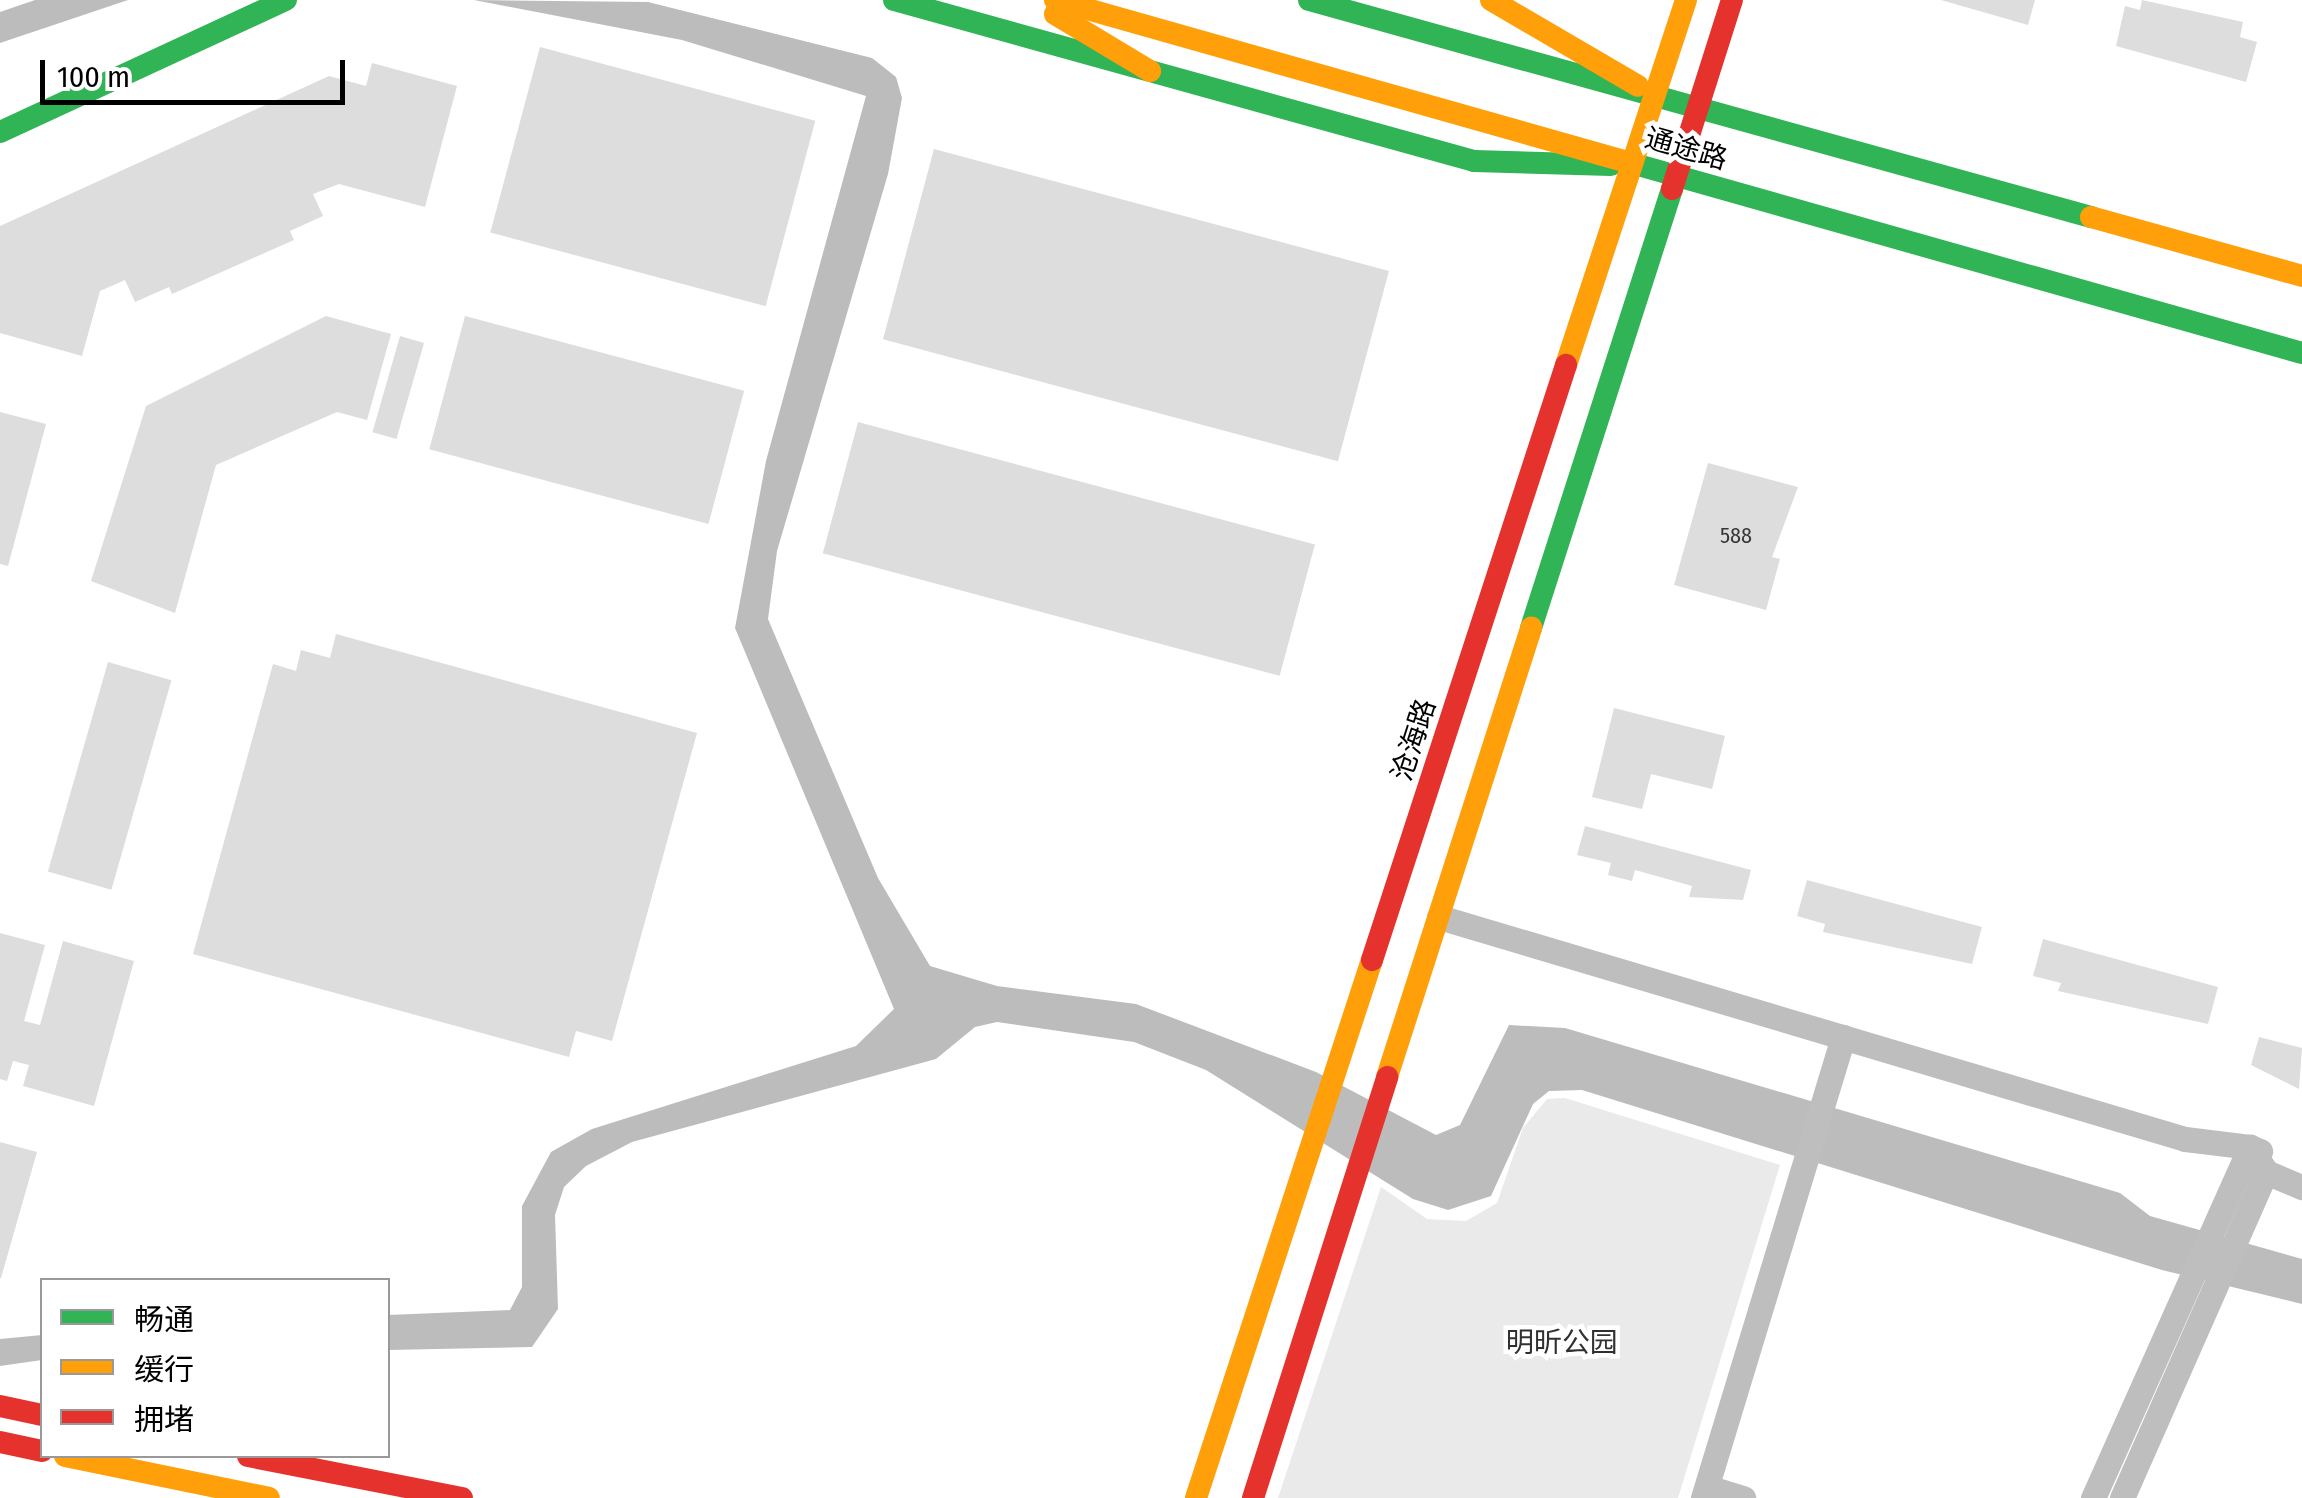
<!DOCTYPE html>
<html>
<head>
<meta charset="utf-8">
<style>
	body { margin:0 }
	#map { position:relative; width:2302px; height:1498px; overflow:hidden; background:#fff; font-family:"Fira Sans Condensed","Noto Sans SC",sans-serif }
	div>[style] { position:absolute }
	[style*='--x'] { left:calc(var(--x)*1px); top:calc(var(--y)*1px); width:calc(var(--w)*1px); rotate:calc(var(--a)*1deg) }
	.green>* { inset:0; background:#eaeaea }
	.water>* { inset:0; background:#bcbcbc }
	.building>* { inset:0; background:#ddd; transform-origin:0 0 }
	.street>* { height:25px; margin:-12.5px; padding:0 12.5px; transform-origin:12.5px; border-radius:12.5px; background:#bebebe }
	.fast>* { height:22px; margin:-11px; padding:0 11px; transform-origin:11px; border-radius:11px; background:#30b455 }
	.slow>* { height:22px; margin:-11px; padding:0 11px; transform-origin:11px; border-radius:11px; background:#ff9f0a }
	.jam>* { height:22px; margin:-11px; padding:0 11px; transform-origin:11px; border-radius:11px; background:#e5322d }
	span { translate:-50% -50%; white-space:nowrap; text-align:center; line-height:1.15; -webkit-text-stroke:9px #fff; paint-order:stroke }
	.number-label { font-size:22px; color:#373737 }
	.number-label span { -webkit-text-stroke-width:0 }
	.street-label { font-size:28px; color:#000 }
	.park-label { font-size:28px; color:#303030 }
	.legend { position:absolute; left:40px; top:1278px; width:350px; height:180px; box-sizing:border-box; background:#fff; border:2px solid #999; margin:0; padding:12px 18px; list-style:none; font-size:30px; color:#000 }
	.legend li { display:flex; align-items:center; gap:20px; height:50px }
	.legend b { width:50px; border:2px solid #999 }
	.scale { position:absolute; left:40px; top:60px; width:305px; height:45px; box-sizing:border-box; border:5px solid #000; border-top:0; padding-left:12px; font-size:30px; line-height:35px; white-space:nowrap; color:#000; -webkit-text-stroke:8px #fff; paint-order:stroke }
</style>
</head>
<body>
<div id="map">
	<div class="green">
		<div style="clip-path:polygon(1565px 1098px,1780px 1165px,1678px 1498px,1278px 1498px,1381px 1187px,1427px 1219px,1466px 1221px,1497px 1203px,1523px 1128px,1547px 1099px)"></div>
	</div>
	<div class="water">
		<div style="clip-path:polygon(35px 0,128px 0,0 43px,0 12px)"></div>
		<div style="clip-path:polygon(474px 0,648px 2px,872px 58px,896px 77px,902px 98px,888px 174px,777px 551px,768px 619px,878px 878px,930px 966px,997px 986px,1136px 1004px,1316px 1072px,1436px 1135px,1460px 1125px,1509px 1025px,1565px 1028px,2120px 1193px,2150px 1216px,2302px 1259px,2302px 1304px,2162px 1270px,1582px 1090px,1549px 1091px,1533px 1104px,1491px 1196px,1448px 1210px,1413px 1199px,1206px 1070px,1134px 1042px,997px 1022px,975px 1027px,936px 1059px,632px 1142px,586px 1166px,564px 1187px,555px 1215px,558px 1309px,532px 1347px,388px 1350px,388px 1315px,510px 1310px,522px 1287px,522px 1206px,551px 1152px,592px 1129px,856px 1046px,894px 1009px,735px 628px,766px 461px,866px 96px,682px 40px)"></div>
		<div style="clip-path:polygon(42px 1335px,42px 1360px,0 1366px,0 1339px)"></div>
	</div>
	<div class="building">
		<div style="clip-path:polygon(1941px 0,2035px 0,2028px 25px)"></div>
		<div style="clip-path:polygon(2142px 0,2243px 22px,2240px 37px,2257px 42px,2246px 82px,2116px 46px,2125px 6px,2140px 10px)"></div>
		<div style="left:540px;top:47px;width:285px;height:192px;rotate:15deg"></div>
		<div style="clip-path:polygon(372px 63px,457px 86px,425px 207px,339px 184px,313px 194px,323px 216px,290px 231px,294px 240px,172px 294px,169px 287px,135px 302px,125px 280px,100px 291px,82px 356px,0 333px,0 226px,329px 76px,366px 86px)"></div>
		<div style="left:934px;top:149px;width:471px;height:197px;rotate:15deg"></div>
		<div style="clip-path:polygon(326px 316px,391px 334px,367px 420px,337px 412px,216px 465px,175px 613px,91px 581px,146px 406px)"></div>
		<div style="left:465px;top:316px;width:289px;height:138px;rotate:15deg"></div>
		<div style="left:400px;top:336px;width:25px;height:100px;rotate:16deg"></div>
		<div style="clip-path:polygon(0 412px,46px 424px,8px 566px,0 564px)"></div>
		<div style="left:858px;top:422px;width:473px;height:136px;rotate:15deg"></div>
		<div style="clip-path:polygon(1708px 463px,1798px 487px,1772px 557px,1780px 559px,1766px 610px,1674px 585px)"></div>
		<div style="clip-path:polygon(336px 634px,697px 733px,612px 1041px,576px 1031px,569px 1057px,193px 954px,273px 664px,296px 671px,301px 650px,330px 658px)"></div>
		<div style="left:108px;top:662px;width:66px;height:218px;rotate:16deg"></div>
		<div style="clip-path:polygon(1614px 708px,1725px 736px,1712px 789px,1651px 774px,1642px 809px,1592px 797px)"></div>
		<div style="clip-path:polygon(1585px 826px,1751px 870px,1743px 900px,1689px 897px,1692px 886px,1635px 870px,1632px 881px,1608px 875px,1611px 863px,1577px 855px)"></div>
		<div style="clip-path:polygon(1807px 880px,1982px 927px,1972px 964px,1823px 932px,1825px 924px,1797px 916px)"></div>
		<div style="clip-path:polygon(0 933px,45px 945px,24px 1021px,40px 1025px,63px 941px,134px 961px,94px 1106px,23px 1086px,29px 1065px,13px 1061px,7px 1081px,0 1079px)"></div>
		<div style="clip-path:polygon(2043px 939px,2218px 987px,2208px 1024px,2058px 991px,2061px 983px,2033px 976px)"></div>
		<div style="clip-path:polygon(2259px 1037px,2302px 1048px,2299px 1089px,2251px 1065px)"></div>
		<div style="clip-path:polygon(0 1142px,37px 1152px,1px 1278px,0 1278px)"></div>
	</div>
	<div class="street">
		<div style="--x:1439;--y:917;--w:778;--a:16.57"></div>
		<div style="--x:2185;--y:1139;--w:65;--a:7"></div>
		<div style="--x:2250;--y:1147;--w:30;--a:57"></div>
		<div style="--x:2266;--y:1172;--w:39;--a:23"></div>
		<div style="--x:1707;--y:1487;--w:38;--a:17"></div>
		<div style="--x:1703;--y:1498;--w:482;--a:-73.1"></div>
		<div style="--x:2093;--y:1498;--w:385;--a:-65.9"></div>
		<div style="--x:2250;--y:1147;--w:11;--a:22"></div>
		<div style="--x:2122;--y:1498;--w:356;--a:-66.2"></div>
	</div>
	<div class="fast">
		<div style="--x:894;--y:0;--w:602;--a:15.51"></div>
		<div style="--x:1474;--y:161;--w:137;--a:1.7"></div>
		<div style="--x:1309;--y:0;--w:812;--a:15.51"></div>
		<div style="--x:0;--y:132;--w:315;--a:-24.8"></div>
		<div style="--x:1631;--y:163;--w:697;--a:15.81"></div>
		<div style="--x:1531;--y:628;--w:461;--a:-72.2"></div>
	</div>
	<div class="slow">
		<div style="--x:1055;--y:0;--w:599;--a:15.8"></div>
		<div style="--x:1491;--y:0;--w:170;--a:30.3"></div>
		<div style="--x:1055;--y:14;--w:111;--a:31"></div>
		<div style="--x:2091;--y:217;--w:219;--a:15.6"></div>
		<div style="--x:1566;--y:365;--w:384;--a:-71.8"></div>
		<div style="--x:1387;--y:1077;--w:472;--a:-72.2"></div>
		<div style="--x:65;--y:1456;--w:208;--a:11.6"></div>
		<div style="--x:1196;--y:1498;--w:566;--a:-71.89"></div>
	</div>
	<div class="jam">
		<div style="--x:1672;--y:189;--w:198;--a:-72.4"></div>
		<div style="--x:1372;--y:960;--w:626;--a:-71.94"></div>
		<div style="--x:0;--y:1406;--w:43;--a:12.1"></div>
		<div style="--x:0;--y:1442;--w:43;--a:12.1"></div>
		<div style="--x:248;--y:1456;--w:218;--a:11.1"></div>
		<div style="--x:1253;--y:1498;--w:442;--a:-72.3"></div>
	</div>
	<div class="number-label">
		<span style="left:1736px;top:536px">588</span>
	</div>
	<div class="street-label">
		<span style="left:1686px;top:149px;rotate:16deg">通途路</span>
		<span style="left:1414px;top:740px;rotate:-72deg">沧海路</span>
	</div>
	<div class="park-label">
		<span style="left:1562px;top:1343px">明昕公园</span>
	</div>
	<ul class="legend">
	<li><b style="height:12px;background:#30b455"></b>畅通</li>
	<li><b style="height:12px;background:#ff9f0a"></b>缓行</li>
	<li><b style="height:12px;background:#e5322d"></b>拥堵</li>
	</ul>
	<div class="scale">100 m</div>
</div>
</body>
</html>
